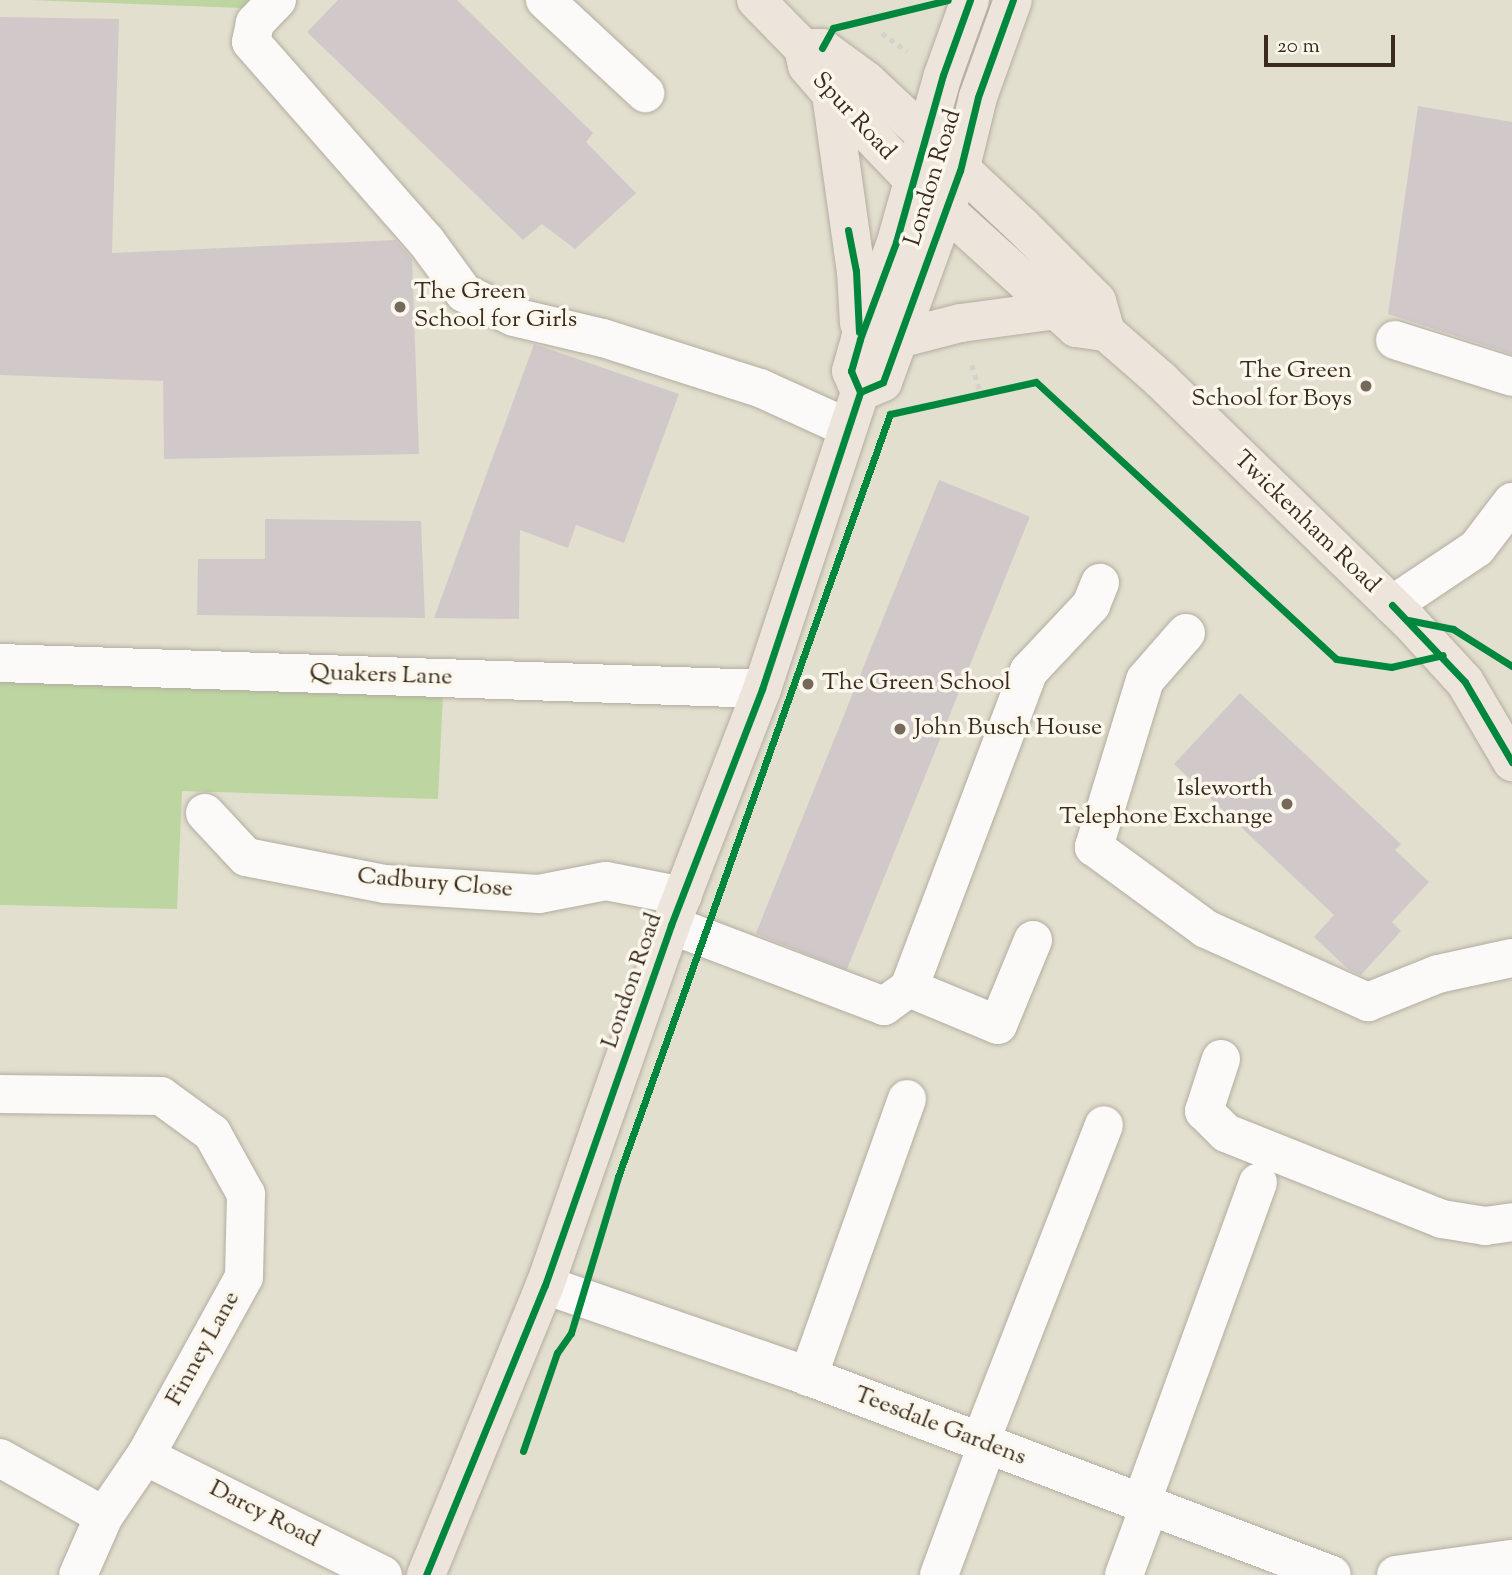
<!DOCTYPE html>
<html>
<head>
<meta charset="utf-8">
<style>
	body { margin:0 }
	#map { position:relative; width:1512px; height:1575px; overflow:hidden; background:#e3dfce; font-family:"Sorts Mill Goudy",serif }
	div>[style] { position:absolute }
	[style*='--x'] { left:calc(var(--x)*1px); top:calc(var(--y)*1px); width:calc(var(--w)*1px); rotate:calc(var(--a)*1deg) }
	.green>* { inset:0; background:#bdd5a0 }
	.building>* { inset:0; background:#d1c9c9; transform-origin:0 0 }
	.path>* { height:4.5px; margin-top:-2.25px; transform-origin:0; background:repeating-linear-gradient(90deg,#d3d1cb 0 5px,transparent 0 10px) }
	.roads { filter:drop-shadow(0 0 2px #b2ada1) drop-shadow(0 0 2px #b2ada1) }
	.minor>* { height:38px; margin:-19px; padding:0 19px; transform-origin:19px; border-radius:19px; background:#fbfaf8 }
	.major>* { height:38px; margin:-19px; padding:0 19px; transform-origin:19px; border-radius:19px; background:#ede5dc }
	.cycleway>* { height:7px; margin:-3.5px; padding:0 3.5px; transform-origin:3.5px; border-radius:3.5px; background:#00873e }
	.dots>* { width:19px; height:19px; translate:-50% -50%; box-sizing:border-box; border:4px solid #fbf7ec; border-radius:50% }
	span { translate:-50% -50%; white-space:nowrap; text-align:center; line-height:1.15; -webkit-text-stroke:7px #fbf7ec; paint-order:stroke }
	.street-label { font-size:24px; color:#3b2a1e }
	.poi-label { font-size:24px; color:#3b2a1e }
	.left { translate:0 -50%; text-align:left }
	.right { translate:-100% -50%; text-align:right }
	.scale { position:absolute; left:1264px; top:35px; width:131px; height:32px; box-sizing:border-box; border:4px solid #3b2a1e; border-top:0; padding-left:9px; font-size:21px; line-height:24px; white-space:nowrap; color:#3b2a1e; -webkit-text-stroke:5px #fbf7ec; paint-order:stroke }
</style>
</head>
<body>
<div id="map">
	<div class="green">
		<div style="clip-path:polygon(29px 0,250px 0,242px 8px)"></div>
		<div style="clip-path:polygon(0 680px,443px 695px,438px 799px,182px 791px,177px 909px,0 905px)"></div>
	</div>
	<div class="building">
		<div style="clip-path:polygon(338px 0,457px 0,593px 133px,586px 142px,636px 193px,575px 249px,542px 224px,523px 240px,307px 32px)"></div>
		<div style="clip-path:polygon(0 17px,119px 19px,112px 253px,396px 240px,412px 259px,419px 454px,164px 459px,163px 381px,0 375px)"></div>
		<div style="clip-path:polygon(1418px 106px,1512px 122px,1512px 354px,1388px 314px)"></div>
		<div style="clip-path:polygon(534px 344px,679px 394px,624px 543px,576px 525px,568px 548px,520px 530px,519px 619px,434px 618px)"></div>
		<div style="left:939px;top:480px;width:98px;height:489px;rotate:22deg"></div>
		<div style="clip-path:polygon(265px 519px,421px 521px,425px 618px,197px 615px,198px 559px,265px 559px)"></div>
		<div style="clip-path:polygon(1240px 693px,1401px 844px,1395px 850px,1429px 882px,1392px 922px,1401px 931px,1361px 975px,1348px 969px,1314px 937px,1334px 915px,1174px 764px)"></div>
	</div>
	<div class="path">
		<div style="--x:882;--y:33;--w:31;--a:36"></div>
		<div style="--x:972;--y:365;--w:30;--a:73"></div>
	</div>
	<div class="roads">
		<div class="minor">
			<div style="--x:277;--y:0;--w:32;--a:134"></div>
			<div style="--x:255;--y:23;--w:19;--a:102"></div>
			<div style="--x:251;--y:42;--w:265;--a:48.7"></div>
			<div style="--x:426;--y:241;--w:64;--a:53.8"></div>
			<div style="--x:464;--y:293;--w:55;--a:25.6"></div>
			<div style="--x:514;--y:317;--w:91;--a:13.3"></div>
			<div style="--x:603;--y:338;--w:165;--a:17.7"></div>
			<div style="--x:760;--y:388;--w:94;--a:24.4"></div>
			<div style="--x:545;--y:0;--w:137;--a:42.9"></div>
			<div style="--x:1395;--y:340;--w:123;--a:17.5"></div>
			<div style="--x:1392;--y:605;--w:102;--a:-33.8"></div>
			<div style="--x:1477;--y:548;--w:58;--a:-52.7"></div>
			<div style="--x:1186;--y:633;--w:62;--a:131.1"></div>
			<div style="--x:1145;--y:680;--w:175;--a:107"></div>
			<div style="--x:1094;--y:847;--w:139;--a:36.2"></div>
			<div style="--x:1206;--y:929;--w:178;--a:24.3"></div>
			<div style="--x:1368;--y:1002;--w:75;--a:-21.8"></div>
			<div style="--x:1438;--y:974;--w:76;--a:-12.2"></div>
			<div style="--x:0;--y:663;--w:762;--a:1.95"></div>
			<div style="--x:205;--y:813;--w:60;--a:47"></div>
			<div style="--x:246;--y:857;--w:142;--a:11"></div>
			<div style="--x:385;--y:884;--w:154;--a:3.7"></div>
			<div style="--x:539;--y:894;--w:68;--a:-11"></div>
			<div style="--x:606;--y:881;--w:78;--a:11"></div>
			<div style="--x:671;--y:925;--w:228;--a:20.8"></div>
			<div style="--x:884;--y:1006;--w:31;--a:-36"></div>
			<div style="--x:909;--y:988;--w:339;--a:-69.3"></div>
			<div style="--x:1029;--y:671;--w:91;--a:-46.8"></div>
			<div style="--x:1091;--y:605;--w:24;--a:-68"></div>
			<div style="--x:909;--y:988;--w:96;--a:22.6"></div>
			<div style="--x:998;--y:1025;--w:92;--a:-67.6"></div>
			<div style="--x:1221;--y:1059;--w:55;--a:108.1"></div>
			<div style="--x:1204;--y:1111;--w:31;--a:45"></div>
			<div style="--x:1226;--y:1133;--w:232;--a:21.7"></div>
			<div style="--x:1442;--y:1219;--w:44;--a:9.2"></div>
			<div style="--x:1485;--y:1226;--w:27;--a:-8"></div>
			<div style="--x:0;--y:1094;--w:161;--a:0.7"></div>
			<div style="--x:161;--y:1096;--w:63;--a:36"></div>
			<div style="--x:212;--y:1133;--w:70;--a:60.9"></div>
			<div style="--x:246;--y:1194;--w:83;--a:91.4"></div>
			<div style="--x:244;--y:1277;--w:205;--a:118.9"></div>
			<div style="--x:145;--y:1456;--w:73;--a:124.3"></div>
			<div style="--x:104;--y:1516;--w:64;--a:113.8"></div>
			<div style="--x:545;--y:1285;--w:263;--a:19.1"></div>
			<div style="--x:794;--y:1371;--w:575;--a:20.77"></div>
			<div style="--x:808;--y:1377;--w:295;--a:-70.4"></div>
			<div style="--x:980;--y:1443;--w:341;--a:-68.7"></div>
			<div style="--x:145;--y:1456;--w:266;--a:26.6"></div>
			<div style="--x:0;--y:1458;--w:119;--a:29.1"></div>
			<div style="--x:1141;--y:1504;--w:342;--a:-70"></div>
			<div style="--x:939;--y:1575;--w:139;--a:-69.7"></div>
			<div style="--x:1124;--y:1575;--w:72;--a:-69.8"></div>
			<div style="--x:1396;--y:1575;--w:117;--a:-7.9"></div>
		</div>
		<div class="major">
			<div style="--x:756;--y:0;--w:67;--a:45.6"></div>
			<div style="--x:803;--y:48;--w:18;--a:77"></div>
			<div style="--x:807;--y:66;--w:37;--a:49"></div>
			<div style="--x:831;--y:94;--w:120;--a:46.3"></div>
			<div style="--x:914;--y:181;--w:219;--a:42.2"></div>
			<div style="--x:1076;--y:328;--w:30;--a:8"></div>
			<div style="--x:1106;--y:332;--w:73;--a:41.1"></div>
			<div style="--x:1161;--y:380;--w:344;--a:44.2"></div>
			<div style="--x:1408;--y:620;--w:84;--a:47.4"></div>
			<div style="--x:1465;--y:682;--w:93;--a:59.6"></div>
			<div style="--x:803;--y:48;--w:19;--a:0"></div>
			<div style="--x:822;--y:48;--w:56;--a:36.3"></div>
			<div style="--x:867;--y:81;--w:212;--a:43.1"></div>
			<div style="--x:1022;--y:226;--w:106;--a:45"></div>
			<div style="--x:1097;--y:301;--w:32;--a:74"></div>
			<div style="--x:831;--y:94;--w:179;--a:82"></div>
			<div style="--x:856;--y:271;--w:52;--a:86.7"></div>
			<div style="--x:898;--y:339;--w:65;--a:-14.3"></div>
			<div style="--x:961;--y:323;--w:97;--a:-7.7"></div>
			<div style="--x:860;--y:392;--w:25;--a:-23"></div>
			<div style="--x:883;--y:382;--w:225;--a:-70"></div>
			<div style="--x:960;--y:171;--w:76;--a:-76.3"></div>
			<div style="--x:978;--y:97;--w:103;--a:-70.2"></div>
			<div style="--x:426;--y:1575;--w:313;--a:-67.7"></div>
			<div style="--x:545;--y:1285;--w:381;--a:-70.7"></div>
			<div style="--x:671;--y:925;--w:253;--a:-68.9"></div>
			<div style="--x:762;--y:689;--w:313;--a:-71.7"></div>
			<div style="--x:860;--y:392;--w:23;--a:-113"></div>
			<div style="--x:851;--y:371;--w:33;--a:-74"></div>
			<div style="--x:860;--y:339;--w:103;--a:-69.6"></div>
			<div style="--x:896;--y:242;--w:173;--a:-74.3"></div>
			<div style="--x:943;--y:75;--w:80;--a:-70.2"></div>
		</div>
	</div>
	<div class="cycleway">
		<div style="--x:822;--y:48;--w:23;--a:-61"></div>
		<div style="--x:833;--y:28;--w:118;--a:-13.7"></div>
		<div style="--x:848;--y:230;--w:42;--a:79"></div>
		<div style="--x:856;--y:271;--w:61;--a:87.2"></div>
		<div style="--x:860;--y:392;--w:25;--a:-23"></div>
		<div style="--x:883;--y:382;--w:225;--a:-70"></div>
		<div style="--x:960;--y:171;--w:76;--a:-76.3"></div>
		<div style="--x:978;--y:97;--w:103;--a:-70.2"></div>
		<div style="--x:1392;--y:605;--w:106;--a:46.5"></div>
		<div style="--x:1465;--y:682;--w:93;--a:59.6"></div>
		<div style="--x:1408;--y:620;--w:46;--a:11.3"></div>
		<div style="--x:1453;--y:629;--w:70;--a:32.1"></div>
		<div style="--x:523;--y:1451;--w:104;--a:-70.9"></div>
		<div style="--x:557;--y:1353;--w:24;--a:-55"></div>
		<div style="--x:571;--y:1333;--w:163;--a:-73.2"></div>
		<div style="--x:618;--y:1177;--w:810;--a:-70.38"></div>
		<div style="--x:890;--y:414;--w:149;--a:-12.4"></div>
		<div style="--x:1036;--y:382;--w:408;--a:42.7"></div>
		<div style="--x:1336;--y:659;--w:56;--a:8.3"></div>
		<div style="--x:1391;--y:667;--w:53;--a:-13"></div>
		<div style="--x:426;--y:1575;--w:313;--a:-67.7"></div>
		<div style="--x:545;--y:1285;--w:381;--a:-70.7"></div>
		<div style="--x:671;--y:925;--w:253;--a:-68.9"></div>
		<div style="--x:762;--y:689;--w:313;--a:-71.7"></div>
		<div style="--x:860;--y:392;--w:23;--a:-113"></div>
		<div style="--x:851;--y:371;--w:33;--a:-74"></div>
		<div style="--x:860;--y:339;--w:103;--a:-69.6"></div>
		<div style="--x:896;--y:242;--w:173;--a:-74.3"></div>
		<div style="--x:943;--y:75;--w:80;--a:-70.2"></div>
	</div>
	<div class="dots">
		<div style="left:400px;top:307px;background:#76695c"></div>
		<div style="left:1366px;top:386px;background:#76695c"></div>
		<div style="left:808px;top:684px;background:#76695c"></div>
		<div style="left:900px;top:729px;background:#76695c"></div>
		<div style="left:1287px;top:804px;background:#76695c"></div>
	</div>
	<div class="street-label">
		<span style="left:853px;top:117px;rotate:47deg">Spur Road</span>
		<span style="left:934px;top:178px;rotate:-73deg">London Road</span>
		<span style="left:1306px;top:523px;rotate:44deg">Twickenham Road</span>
		<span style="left:381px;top:676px;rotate:2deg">Quakers Lane</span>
		<span style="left:435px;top:884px;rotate:5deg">Cadbury Close</span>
		<span style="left:633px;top:981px;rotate:-71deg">London Road</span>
		<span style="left:204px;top:1349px;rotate:-61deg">Finney Lane</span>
		<span style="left:940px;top:1427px;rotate:21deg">Teesdale Gardens</span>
		<span style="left:264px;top:1515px;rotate:27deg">Darcy Road</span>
	</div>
	<div class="poi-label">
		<span class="left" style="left:414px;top:307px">The Green<br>School for Girls</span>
		<span class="right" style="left:1352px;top:386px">The Green<br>School for Boys</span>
		<span class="left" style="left:822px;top:684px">The Green School</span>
		<span class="left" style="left:914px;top:729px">John Busch House</span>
		<span class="right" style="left:1273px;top:804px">Isleworth<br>Telephone Exchange</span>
	</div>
	<div class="scale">20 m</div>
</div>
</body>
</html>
